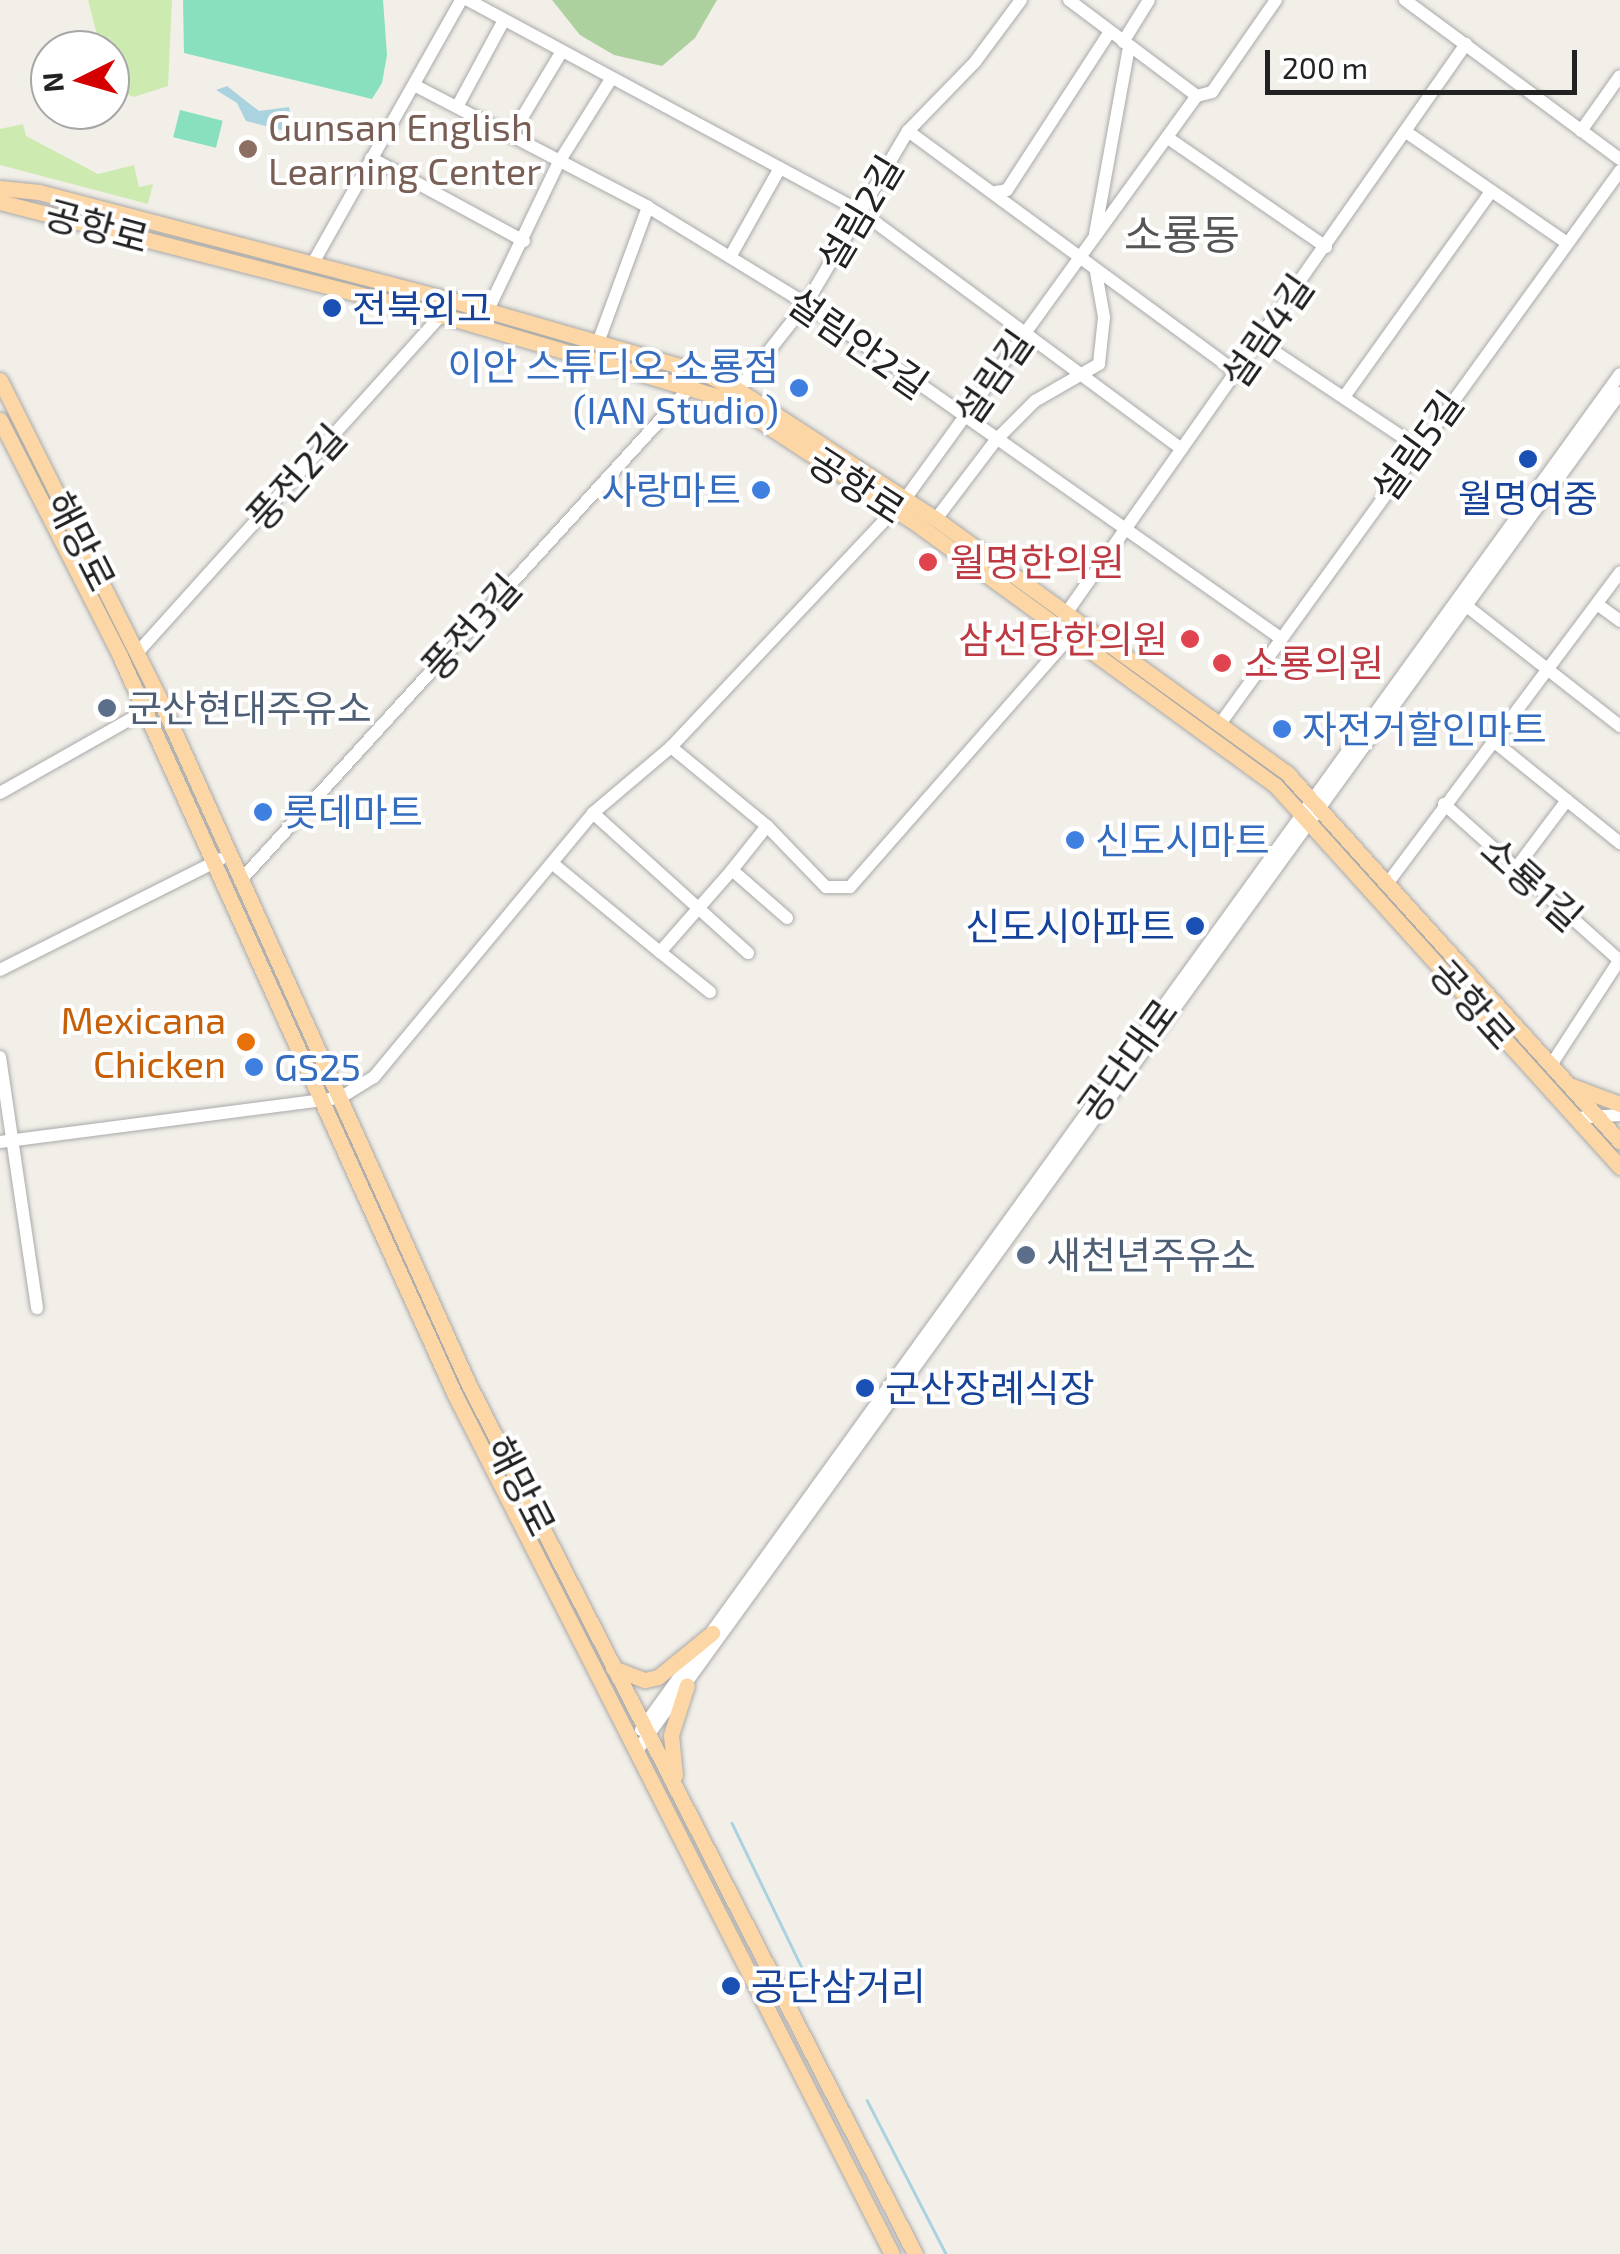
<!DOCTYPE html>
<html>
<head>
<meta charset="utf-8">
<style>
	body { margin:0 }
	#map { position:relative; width:1620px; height:2254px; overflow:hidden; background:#f2efe9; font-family:"Exo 2","Noto Sans KR",sans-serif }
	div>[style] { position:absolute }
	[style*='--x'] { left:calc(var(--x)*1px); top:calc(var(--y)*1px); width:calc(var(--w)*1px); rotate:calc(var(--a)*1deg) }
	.grass>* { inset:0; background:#cdebb0 }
	.forest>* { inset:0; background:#add19e }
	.pitch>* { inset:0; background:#88e0be; transform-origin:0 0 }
	.water>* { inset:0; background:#aad3df }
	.stream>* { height:2.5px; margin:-1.25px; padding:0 1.25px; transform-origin:1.25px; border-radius:1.25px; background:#aad3df }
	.roads { filter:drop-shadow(0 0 2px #a9a9a9) drop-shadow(0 0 2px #a9a9a9) }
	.minor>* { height:12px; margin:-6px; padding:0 6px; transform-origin:6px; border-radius:6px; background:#fff }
	.major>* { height:15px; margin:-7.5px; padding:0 7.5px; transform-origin:7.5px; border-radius:7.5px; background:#fcd6a4 }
	.dots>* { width:28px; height:28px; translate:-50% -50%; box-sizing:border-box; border:5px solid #fff; border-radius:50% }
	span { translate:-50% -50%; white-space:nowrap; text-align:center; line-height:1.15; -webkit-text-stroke:8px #fff; paint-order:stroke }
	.education-label { font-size:38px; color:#785e54 }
	.left { translate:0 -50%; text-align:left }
	.street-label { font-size:38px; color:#222 }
	.transit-label { font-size:38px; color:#164399 }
	.right { translate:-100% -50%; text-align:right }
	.shop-label { font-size:38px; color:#366cbe }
	.health-label { font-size:38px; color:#be3a42 }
	.service-label { font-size:38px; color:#4e5e75 }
	.food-label { font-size:38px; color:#c56008 }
	.quarter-label { font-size:42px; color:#555 }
	.north { position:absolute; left:30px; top:30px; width:100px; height:100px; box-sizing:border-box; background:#fff; border:2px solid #a7a7a7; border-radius:50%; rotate:265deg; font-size:28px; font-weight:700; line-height:40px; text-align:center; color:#222 }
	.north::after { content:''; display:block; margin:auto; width:35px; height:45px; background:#d40000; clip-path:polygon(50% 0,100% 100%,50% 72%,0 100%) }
	.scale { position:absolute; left:1265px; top:50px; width:312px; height:45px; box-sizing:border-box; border:5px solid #222; border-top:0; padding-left:12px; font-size:30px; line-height:35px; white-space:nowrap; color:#222; -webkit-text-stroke:8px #fff; paint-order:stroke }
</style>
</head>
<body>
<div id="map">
	<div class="grass">
		<div style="clip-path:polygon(88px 0,172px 0,168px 86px,134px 97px,116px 90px,110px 50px,101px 50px)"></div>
		<div style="clip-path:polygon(23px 124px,26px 136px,98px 174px,134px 165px,139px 187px,153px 184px,148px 204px,0 165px,0 129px)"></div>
	</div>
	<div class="forest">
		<div style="clip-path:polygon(552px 0,717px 0,695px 38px,662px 66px,614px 55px,580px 35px)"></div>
	</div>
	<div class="pitch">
		<div style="clip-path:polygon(183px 0,383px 0,387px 55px,382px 83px,372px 99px,184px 53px)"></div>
		<div style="left:180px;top:110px;width:44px;height:28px;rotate:14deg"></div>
	</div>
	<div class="water">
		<div style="clip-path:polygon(227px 86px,259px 111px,289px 107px,292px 124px,285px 131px,246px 121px,237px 103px,216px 90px)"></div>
	</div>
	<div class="stream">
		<div style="--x:732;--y:1823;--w:174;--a:64.2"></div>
		<div style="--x:867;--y:2100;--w:173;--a:62.8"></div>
	</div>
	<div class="roads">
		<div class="minor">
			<div style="--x:468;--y:0;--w:445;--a:28.3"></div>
			<div style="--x:860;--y:211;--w:400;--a:36.5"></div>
			<div style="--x:1069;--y:0;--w:160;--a:36.9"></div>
			<div style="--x:1405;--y:0;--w:267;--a:36.5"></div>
			<div style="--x:1123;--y:42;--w:49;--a:-58.2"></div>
			<div style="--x:414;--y:85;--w:264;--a:27.5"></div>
			<div style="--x:648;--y:207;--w:185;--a:31.5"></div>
			<div style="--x:806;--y:304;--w:578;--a:35.15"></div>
			<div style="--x:457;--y:107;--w:99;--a:-61.6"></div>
			<div style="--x:908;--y:131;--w:409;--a:36.3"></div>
			<div style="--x:1581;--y:131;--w:67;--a:-54.7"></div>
			<div style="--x:1409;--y:134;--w:192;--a:34.6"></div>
			<div style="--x:511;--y:136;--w:99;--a:-59"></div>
			<div style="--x:1168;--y:138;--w:192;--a:34.6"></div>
			<div style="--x:371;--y:158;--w:174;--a:28.5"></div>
			<div style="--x:996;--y:192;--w:11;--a:-10"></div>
			<div style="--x:1007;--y:190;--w:187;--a:-57"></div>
			<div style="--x:1095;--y:234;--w:190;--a:-79.7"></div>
			<div style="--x:730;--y:257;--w:102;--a:-60.7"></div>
			<div style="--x:313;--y:263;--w:302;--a:-60.6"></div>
			<div style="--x:487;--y:312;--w:166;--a:-64.4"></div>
			<div style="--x:559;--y:162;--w:98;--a:-57.9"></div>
			<div style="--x:599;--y:340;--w:142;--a:-69.8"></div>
			<div style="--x:1260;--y:342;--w:187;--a:33.7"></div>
			<div style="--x:738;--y:390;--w:110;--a:-51.7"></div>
			<div style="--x:806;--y:304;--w:201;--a:-59.5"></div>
			<div style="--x:908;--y:131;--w:96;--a:-45.8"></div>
			<div style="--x:975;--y:62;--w:77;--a:-53.4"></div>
			<div style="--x:1344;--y:397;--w:252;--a:-54.4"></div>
			<div style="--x:936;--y:519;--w:99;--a:-52.8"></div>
			<div style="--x:996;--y:440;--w:55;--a:-45"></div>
			<div style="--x:1035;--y:401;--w:74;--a:-30"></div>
			<div style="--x:1099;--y:364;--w:47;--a:-83.9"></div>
			<div style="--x:1104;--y:317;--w:46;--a:-100.1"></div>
			<div style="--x:1464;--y:604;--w:198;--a:38"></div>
			<div style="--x:1597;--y:604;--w:29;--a:36"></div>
			<div style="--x:1065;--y:615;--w:698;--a:-54.92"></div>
			<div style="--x:137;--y:653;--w:474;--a:-48"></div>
			<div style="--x:1220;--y:724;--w:683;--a:-54.12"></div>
			<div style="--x:1491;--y:739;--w:166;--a:38.9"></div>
			<div style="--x:671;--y:747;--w:124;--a:39.5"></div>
			<div style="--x:767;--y:826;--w:85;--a:46"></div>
			<div style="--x:826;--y:887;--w:24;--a:0"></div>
			<div style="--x:850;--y:887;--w:332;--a:-48.7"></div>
			<div style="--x:0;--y:793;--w:185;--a:-29.5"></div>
			<div style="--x:1444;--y:804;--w:236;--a:41.7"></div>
			<div style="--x:593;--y:813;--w:209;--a:42.1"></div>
			<div style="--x:767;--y:826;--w:56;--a:128.5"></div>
			<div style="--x:732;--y:870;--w:73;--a:41.1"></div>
			<div style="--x:552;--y:863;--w:140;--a:39.5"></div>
			<div style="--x:1516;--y:868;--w:85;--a:-53.1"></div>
			<div style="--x:240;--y:881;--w:672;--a:-47.65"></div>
			<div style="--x:1387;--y:884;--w:389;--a:-53.2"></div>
			<div style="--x:0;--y:970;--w:247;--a:-26.7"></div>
			<div style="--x:710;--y:992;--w:64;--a:-141.3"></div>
			<div style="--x:660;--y:952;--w:109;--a:-48.7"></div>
			<div style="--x:0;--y:1057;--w:254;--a:81.6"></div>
			<div style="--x:1551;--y:1065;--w:126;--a:-56.9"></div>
			<div style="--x:1576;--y:1118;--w:44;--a:-3.9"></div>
			<div style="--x:0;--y:1142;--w:343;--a:-7.4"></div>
			<div style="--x:340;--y:1098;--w:40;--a:-32"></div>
			<div style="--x:374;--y:1077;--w:343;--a:-50.3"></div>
			<div style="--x:593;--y:813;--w:102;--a:-40.2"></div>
			<div style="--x:671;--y:747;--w:341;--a:-46.7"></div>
			<div style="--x:905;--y:499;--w:498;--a:-54.1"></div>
			<div style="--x:1197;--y:96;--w:16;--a:-15"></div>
			<div style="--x:1212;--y:92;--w:112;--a:-55.2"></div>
			<div style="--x:641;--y:1730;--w:1672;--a:-54.17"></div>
			<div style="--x:636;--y:1752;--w:1678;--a:-54.09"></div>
		</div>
		<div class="major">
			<div style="--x:0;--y:188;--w:39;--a:6"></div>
			<div style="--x:39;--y:192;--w:429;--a:14.7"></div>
			<div style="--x:454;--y:301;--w:259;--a:16.1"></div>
			<div style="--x:703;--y:373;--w:39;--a:26"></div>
			<div style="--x:738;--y:390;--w:236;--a:33.1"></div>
			<div style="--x:936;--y:519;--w:432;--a:35.9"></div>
			<div style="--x:1286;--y:772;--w:498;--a:47.9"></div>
			<div style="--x:0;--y:202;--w:455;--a:14.4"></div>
			<div style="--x:441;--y:315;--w:298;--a:16.4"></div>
			<div style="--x:727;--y:399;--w:232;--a:33.4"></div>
			<div style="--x:921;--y:527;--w:438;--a:36.1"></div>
			<div style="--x:1275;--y:785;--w:515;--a:47.91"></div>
			<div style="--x:0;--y:380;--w:360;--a:63.4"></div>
			<div style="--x:161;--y:702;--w:749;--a:65.73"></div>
			<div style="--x:469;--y:1385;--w:977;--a:62.83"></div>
			<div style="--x:0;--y:420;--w:265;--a:63"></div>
			<div style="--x:120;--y:656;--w:809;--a:65.62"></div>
			<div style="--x:454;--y:1393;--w:966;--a:63.04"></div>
			<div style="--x:1572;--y:1086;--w:51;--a:20.6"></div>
			<div style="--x:613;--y:1668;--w:34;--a:21"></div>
			<div style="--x:645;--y:1680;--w:13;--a:-13"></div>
			<div style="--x:658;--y:1677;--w:70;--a:-39.2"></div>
			<div style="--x:675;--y:1775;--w:40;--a:-95.7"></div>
			<div style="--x:671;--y:1735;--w:52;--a:-72.3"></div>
		</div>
	</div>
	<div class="dots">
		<div style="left:248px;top:149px;background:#8d6e63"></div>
		<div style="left:332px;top:308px;background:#1a4fb4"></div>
		<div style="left:799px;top:388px;background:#3f7fe0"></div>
		<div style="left:1528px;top:459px;background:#1a4fb4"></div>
		<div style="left:761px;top:490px;background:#3f7fe0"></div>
		<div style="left:928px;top:562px;background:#e0444e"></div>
		<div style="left:1190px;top:639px;background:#e0444e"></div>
		<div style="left:1222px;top:663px;background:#e0444e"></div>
		<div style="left:107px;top:708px;background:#5c6f8a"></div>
		<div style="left:1282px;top:729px;background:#3f7fe0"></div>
		<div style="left:263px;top:812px;background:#3f7fe0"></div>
		<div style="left:1075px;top:840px;background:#3f7fe0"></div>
		<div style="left:1195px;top:926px;background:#1a4fb4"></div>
		<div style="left:246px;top:1042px;background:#e8710a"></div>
		<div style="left:254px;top:1067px;background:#3f7fe0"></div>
		<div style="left:1026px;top:1255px;background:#5c6f8a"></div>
		<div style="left:865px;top:1388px;background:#1a4fb4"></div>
		<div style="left:731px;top:1986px;background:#1a4fb4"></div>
	</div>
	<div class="education-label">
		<span class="left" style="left:268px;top:149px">Gunsan English<br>Learning Center</span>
	</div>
	<div class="street-label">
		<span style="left:860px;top:213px;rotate:-59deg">설림2길</span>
		<span style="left:97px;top:226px;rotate:15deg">공항로</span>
		<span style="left:1267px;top:331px;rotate:-55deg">설림4길</span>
		<span style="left:858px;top:343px;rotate:35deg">설림안2길</span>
		<span style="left:993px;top:377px;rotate:-55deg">설림길</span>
		<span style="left:1417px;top:446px;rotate:-54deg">설림5길</span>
		<span style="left:296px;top:477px;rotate:-48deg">풍전2길</span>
		<span style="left:857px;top:485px;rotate:33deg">공항로</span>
		<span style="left:81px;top:541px;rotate:63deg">해망로</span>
		<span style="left:471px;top:627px;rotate:-48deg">풍전3길</span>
		<span style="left:1532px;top:883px;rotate:42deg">소룡1길</span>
		<span style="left:1473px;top:1004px;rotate:48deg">공항로</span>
		<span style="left:1127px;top:1060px;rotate:-54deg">공단대로</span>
		<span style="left:521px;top:1486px;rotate:63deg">해망로</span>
	</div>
	<div class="transit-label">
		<span class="left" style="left:352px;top:308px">전북외고</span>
		<span style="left:1528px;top:498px">월명여중</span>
		<span class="right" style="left:1175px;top:926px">신도시아파트</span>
		<span class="left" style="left:885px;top:1388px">군산장례식장</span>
		<span class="left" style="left:751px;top:1986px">공단삼거리</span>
	</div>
	<div class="shop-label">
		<span class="right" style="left:779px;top:388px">이안 스튜디오 소룡점<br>(IAN Studio)</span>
		<span class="right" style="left:741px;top:490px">사랑마트</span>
		<span class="left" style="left:1302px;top:729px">자전거할인마트</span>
		<span class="left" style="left:283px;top:812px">롯데마트</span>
		<span class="left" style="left:1095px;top:840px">신도시마트</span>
		<span class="left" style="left:274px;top:1067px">GS25</span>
	</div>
	<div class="health-label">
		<span class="left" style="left:950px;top:562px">월명한의원</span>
		<span class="right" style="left:1168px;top:639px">삼선당한의원</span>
		<span class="left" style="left:1244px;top:663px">소룡의원</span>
	</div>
	<div class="service-label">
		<span class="left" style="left:127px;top:708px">군산현대주유소</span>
		<span class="left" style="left:1046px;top:1255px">새천년주유소</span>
	</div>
	<div class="food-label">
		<span class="right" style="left:226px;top:1042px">Mexicana<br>Chicken</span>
	</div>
	<div class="quarter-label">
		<span style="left:1182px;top:233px">소룡동</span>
	</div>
	<div class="north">N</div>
	<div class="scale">200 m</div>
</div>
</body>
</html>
